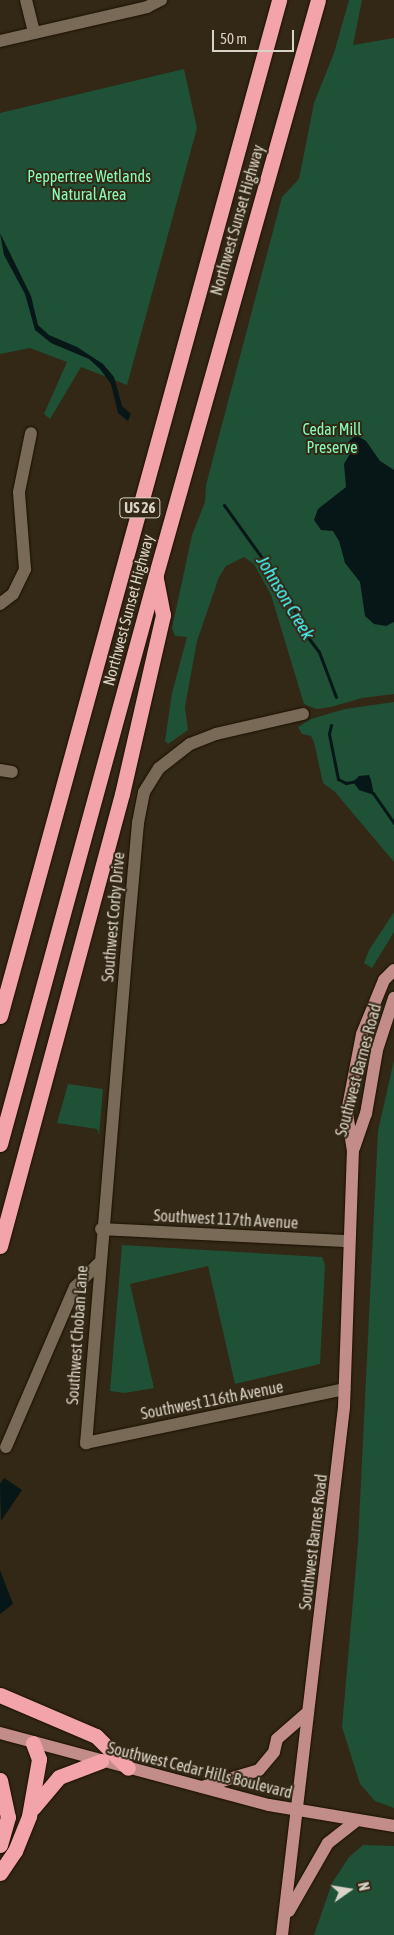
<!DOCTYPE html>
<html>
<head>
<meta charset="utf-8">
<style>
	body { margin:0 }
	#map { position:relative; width:394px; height:1935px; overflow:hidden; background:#332715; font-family:"Asap Condensed",sans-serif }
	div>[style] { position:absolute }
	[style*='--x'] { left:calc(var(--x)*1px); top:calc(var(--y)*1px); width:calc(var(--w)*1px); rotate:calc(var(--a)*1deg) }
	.green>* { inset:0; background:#1e5136 }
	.water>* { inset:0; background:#071717 }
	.stream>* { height:3px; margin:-1.5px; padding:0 1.5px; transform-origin:1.5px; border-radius:1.5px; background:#071717 }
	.roads { filter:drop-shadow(0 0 1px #1a1001) drop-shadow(0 0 1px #1a1001) }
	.minor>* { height:12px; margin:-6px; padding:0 6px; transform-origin:6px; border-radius:6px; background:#786a56 }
	.major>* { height:12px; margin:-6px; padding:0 6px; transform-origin:6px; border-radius:6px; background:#c28d89 }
	.highway>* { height:15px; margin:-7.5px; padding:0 7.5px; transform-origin:7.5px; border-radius:7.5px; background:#f3a4ab }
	span { translate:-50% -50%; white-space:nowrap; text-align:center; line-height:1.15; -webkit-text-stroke:4px #332715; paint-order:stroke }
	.shield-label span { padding:1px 4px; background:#332715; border:1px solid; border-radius:4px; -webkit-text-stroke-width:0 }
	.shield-label { font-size:15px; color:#d9d2c6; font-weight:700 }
	.park-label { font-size:16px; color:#86fbb9 }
	.street-label { font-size:16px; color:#d9d2c6 }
	.water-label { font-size:18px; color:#47fdff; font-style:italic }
	.north { position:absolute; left:324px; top:1865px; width:50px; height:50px; -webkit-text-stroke:4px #332715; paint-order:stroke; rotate:77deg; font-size:14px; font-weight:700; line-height:20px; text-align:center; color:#d9d2c6 }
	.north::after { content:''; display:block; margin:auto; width:18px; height:22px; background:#d9d2c6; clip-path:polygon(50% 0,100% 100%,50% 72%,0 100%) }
	.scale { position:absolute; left:212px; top:30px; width:82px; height:22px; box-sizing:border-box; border:2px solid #d9d2c6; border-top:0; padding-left:6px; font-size:15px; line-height:18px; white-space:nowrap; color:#d9d2c6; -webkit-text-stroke:4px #332715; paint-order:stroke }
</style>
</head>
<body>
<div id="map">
	<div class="green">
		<div style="clip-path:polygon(349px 0,362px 0,353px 45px,394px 38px,394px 694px,362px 698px,331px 707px,316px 709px,304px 704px,271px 595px,254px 564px,244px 557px,226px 566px,219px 577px,197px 641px,185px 707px,188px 730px,168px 744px,165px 741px,172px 693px,187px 637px,175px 636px,172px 628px,192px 535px,205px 502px,206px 485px,282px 197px,299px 179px,314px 103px,334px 53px)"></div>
		<div style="clip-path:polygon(184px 69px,197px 128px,127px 385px,81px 367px,50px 419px,44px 414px,67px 362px,30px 348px,0 354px,0 113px)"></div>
		<div style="clip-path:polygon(394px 702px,394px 862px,335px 792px,323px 783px,314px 742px,311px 736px,302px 734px,298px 727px,311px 719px,345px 709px)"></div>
		<div style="clip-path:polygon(394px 912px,394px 932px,372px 968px,364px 963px,369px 950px)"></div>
		<div style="clip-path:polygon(394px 1060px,394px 1808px,375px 1801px,360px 1784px,342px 1727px,358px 1543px,378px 1131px)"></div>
		<div style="clip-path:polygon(68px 1084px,103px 1089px,99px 1135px,97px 1129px,57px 1123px)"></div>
		<div style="clip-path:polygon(122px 1245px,322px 1257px,325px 1265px,320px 1364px,235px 1384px,208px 1266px,130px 1284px,154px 1388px,125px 1393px,110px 1391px)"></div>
		<div style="clip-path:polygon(363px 1845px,394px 1846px,394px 1935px,314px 1935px,332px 1883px,349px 1857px)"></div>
	</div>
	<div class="water">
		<div style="clip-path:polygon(0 233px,31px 296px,38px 325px,49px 335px,77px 347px,103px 364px,114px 377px,122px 406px,131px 414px,128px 421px,118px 413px,111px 384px,100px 369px,89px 359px,51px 343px,35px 330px,25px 294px,4px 255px)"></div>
		<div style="clip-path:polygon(356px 435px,366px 441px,380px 461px,394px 470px,394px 622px,386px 626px,374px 624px,365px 616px,360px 582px,345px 563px,339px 541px,333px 531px,321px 530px,314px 520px,318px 509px,346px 487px,344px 464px,350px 454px,348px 442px)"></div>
		<div style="clip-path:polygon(369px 775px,371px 780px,374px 795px,359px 790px,353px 782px,359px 776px)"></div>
		<div style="clip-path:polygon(4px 1478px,22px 1490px,1px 1521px,0 1484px)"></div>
		<div style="clip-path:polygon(0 1570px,13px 1604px,0 1614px)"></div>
	</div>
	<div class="stream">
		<div style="--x:224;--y:505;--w:101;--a:54.3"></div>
		<div style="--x:283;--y:587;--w:55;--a:63.9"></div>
		<div style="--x:307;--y:636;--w:20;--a:53"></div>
		<div style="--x:319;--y:652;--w:48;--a:69.3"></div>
		<div style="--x:331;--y:725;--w:9;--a:103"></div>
		<div style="--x:329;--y:734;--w:46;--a:78.7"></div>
		<div style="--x:338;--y:779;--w:9;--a:27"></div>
		<div style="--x:346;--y:783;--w:11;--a:-10"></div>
		<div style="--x:373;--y:793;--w:37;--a:55"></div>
	</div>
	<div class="roads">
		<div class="minor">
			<div style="--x:26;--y:0;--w:34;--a:76"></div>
			<div style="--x:0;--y:41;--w:151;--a:-13"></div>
			<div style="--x:147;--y:7;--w:16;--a:-27"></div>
			<div style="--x:0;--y:604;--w:16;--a:-38"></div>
			<div style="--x:13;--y:594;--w:28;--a:-64"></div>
			<div style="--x:25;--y:569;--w:77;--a:-94.5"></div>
			<div style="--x:19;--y:492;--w:60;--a:-78.5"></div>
			<div style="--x:303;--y:714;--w:89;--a:167.1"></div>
			<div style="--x:216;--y:734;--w:28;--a:159"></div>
			<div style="--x:190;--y:744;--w:39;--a:142"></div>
			<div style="--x:159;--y:768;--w:28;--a:122"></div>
			<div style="--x:144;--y:792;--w:32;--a:101"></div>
			<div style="--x:138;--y:823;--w:136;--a:95.1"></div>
			<div style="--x:126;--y:958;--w:487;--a:94.7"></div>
			<div style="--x:86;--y:1443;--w:264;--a:-11.8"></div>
			<div style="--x:0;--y:770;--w:12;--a:9"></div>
			<div style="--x:101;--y:1229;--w:248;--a:2.8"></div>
			<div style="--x:6;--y:1447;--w:174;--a:-66.7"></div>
			<div style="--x:75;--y:1287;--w:34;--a:-45"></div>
		</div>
		<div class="major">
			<div style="--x:354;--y:1148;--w:36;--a:-71"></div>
			<div style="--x:366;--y:1114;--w:65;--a:-80.2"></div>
			<div style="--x:377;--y:1050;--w:55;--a:-71.9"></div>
			<div style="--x:0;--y:1733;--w:278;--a:15"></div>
			<div style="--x:269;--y:1805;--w:127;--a:9.5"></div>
			<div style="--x:202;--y:1787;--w:59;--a:-16.6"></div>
			<div style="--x:259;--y:1770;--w:23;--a:-50"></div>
			<div style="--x:274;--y:1752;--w:13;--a:-77"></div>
			<div style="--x:277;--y:1739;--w:41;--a:-41.1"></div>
			<div style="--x:289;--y:1911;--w:78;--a:-60.2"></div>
			<div style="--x:328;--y:1843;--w:34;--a:-38"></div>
			<div style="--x:282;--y:1935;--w:532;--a:-83.3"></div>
			<div style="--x:344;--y:1407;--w:256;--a:-88"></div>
			<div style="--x:353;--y:1151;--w:39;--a:-99"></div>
			<div style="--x:347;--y:1112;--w:79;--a:-79.1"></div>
			<div style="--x:362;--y:1034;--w:58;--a:-67.8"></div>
			<div style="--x:384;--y:980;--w:14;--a:-45"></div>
		</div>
		<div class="highway">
			<div style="--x:0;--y:1016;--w:1054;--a:-74.64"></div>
			<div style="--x:0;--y:1144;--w:591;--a:-74.69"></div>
			<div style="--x:156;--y:574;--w:596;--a:-74.24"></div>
			<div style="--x:0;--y:1246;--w:468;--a:-74.9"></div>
			<div style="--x:122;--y:794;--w:184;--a:-77.1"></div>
			<div style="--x:163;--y:615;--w:38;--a:-101"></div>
			<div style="--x:0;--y:1695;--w:104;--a:23.1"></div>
			<div style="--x:96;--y:1736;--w:45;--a:45"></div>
			<div style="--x:0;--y:1780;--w:38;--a:78"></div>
			<div style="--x:8;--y:1817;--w:29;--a:106"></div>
			<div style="--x:33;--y:1808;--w:40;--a:-50"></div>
			<div style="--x:59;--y:1777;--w:45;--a:-20.9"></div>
			<div style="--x:0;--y:1873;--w:27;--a:-56"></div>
			<div style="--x:15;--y:1851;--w:38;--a:-68"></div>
			<div style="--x:29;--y:1816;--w:58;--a:-80"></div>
			<div style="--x:39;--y:1759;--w:17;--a:-111"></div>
		</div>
	</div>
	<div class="shield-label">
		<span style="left:140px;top:508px">US 26</span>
	</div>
	<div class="park-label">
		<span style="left:89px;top:185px">Peppertree Wetlands<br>Natural Area</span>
		<span style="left:332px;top:438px">Cedar Mill<br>Preserve</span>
	</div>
	<div class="street-label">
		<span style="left:237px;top:220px;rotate:-74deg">Northwest Sunset Highway</span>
		<span style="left:128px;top:610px;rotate:-75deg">Northwest Sunset Highway</span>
		<span style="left:113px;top:917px;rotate:-85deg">Southwest Corby Drive</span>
		<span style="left:358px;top:1070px;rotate:-75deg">Southwest Barnes Road</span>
		<span style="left:226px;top:1219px;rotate:3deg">Southwest 117th Avenue</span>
		<span style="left:77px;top:1335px;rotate:-86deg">Southwest Choban Lane</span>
		<span style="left:212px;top:1400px;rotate:-11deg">Southwest 116th Avenue</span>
		<span style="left:313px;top:1542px;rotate:-83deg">Southwest Barnes Road</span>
		<span style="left:200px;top:1770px;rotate:14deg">Southwest Cedar Hills Boulevard</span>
	</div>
	<div class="water-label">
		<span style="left:285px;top:598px;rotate:59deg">Johnson Creek</span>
	</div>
	<div class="north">N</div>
	<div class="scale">50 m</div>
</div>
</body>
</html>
